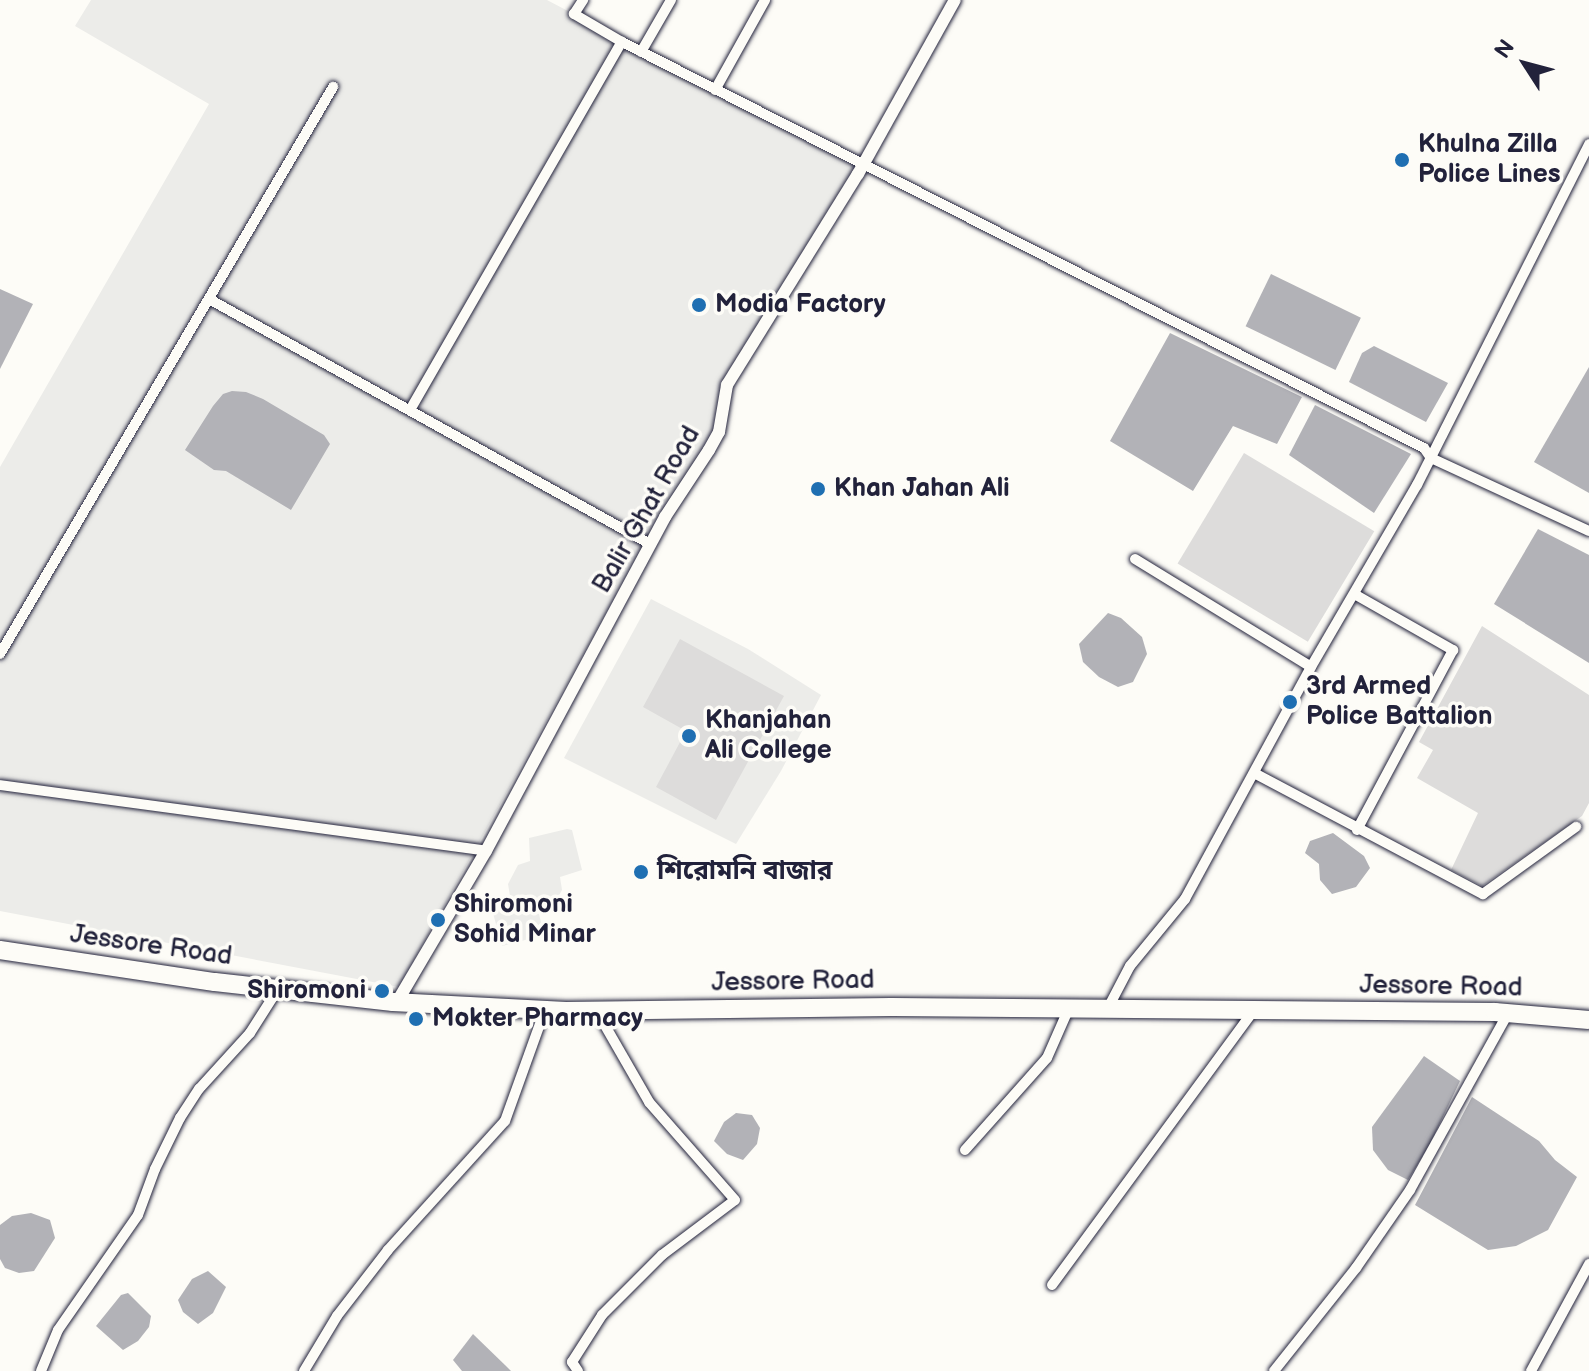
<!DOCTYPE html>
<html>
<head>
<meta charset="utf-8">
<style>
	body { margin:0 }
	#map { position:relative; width:1589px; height:1371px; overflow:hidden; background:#fdfcf7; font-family:"Balsamiq Sans","Noto Sans Bengali",sans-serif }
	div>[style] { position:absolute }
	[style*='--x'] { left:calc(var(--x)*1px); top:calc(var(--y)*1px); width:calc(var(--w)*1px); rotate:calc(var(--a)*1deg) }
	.built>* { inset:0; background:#ecece9 }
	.green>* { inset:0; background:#dddcdb; transform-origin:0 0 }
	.water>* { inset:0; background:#b2b2b7; transform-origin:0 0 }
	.roads { filter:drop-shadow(0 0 2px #22223b) drop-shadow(0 0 2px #22223b) }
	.minor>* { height:10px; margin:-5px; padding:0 5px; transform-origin:5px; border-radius:5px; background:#fdfcf7 }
	.tertiary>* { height:12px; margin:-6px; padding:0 6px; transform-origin:6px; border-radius:6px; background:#fdfcf7 }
	.trunk>* { height:18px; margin:-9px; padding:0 9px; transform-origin:9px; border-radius:9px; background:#fdfcf7 }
	.dots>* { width:22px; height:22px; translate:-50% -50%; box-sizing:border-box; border:4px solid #fdfcf7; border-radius:50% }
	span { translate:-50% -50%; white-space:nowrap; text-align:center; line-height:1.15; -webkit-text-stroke:7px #fdfcf7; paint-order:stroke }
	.poi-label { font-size:26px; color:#22223b; font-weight:700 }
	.left { translate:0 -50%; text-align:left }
	.right { translate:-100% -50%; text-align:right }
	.street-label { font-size:26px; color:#22223b }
	.north { position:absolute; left:1485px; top:24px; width:80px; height:80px; -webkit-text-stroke:6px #fdfcf7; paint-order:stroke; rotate:306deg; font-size:22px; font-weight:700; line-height:32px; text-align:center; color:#22223b }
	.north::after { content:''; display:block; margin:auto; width:28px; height:36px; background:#22223b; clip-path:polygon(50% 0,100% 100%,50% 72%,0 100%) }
</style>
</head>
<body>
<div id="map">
	<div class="built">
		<div style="clip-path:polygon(91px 0,547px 0,859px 164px,722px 384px,713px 430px,704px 448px,663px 510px,399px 987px,0 911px,0 467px,209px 104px,75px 26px)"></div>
		<div style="clip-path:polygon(651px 599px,748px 649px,821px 695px,781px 771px,736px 844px,564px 758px)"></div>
		<div style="clip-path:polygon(567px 829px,572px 830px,582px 870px,560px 877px,562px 890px,551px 910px,539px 914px,544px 935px,502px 946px,491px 906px,510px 896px,508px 884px,518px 865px,530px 861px,529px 838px)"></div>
	</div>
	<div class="green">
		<div style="left:1244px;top:453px;width:152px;height:129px;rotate:31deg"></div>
		<div style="clip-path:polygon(1482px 626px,1589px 695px,1589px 803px,1582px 816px,1482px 886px,1451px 870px,1478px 813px,1417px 778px,1433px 750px,1419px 742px)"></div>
		<div style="clip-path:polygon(680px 639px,784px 696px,716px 820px,656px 787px,686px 731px,643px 707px)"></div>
	</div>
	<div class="water">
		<div style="left:1271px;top:274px;width:100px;height:58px;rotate:26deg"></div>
		<div style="clip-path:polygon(0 289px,33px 304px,0 369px)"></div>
		<div style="clip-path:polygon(1170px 333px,1302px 397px,1277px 444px,1233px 426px,1193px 491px,1110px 441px)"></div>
		<div style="clip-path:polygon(1374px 346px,1448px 383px,1426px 422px,1349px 382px,1362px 353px)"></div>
		<div style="clip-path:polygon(1589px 367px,1589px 493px,1534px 462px)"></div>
		<div style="clip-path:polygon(232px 391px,246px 392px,263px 399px,324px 435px,330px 444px,291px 510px,226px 471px,214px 470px,185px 450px,213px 406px,223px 394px)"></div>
		<div style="clip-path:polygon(1315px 405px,1411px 454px,1374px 513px,1289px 455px)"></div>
		<div style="clip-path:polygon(1538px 529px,1589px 555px,1589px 663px,1494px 604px)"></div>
		<div style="clip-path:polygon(1108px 613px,1121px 618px,1142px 637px,1147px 654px,1133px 682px,1118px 687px,1099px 677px,1083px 662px,1079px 644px)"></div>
		<div style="clip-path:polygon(1333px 833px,1364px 856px,1370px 868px,1356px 887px,1332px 894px,1320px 880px,1319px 864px,1305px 853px,1310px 841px)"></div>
		<div style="clip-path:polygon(1424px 1056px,1460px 1081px,1430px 1144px,1408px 1180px,1388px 1170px,1373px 1150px,1372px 1127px)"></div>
		<div style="clip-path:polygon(1472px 1097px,1539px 1141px,1555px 1160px,1577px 1177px,1548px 1230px,1516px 1246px,1488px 1250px,1415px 1205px)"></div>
		<div style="clip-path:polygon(736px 1113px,752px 1115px,760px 1128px,757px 1144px,743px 1160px,727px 1154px,714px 1141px,724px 1122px)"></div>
		<div style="clip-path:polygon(31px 1213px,50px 1220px,55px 1238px,34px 1271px,19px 1273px,5px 1268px,0 1259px,0 1225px,12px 1216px)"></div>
		<div style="clip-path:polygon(208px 1271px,226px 1287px,213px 1313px,198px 1324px,183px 1312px,178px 1300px,192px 1279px)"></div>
		<div style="clip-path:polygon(128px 1293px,151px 1316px,149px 1327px,138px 1341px,123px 1350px,96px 1326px,121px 1295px)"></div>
		<div style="clip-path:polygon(473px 1334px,507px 1367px,511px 1371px,462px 1371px,453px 1360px)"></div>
	</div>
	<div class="roads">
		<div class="minor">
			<div style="--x:622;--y:42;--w:899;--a:26.85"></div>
			<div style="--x:1424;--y:448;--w:12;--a:55"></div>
			<div style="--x:1431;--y:458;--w:174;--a:24.8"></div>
			<div style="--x:641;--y:52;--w:60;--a:-60"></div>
			<div style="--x:715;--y:90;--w:103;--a:-60.9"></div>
			<div style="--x:209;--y:299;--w:504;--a:29.05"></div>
			<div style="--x:410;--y:410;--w:425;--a:-60.1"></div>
			<div style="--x:622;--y:42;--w:56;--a:-149.7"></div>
			<div style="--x:574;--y:14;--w:17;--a:-57"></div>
			<div style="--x:1135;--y:559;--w:206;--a:31.5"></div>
			<div style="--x:1356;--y:595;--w:112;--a:29.6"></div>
			<div style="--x:1453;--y:650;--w:204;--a:118.1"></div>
			<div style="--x:0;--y:654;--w:658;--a:-59.57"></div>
			<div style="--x:1256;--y:774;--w:257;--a:27.9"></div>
			<div style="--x:1483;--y:894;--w:115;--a:-35.8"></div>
			<div style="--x:0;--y:785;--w:490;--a:7.7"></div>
			<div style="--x:1108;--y:1008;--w:47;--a:-62.4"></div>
			<div style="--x:1130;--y:966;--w:87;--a:-50.6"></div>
			<div style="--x:1185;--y:899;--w:264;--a:-61.5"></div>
			<div style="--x:1311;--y:667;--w:211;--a:-59.8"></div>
			<div style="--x:1417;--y:485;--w:382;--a:-63.2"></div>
			<div style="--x:965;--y:1150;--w:123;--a:-48.3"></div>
			<div style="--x:1047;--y:1058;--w:55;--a:-66.3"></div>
			<div style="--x:1052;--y:1285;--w:341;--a:-53.7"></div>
			<div style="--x:41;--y:1371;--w:44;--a:-67.5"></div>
			<div style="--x:58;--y:1330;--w:140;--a:-55.2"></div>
			<div style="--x:138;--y:1215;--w:49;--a:-69.7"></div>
			<div style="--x:155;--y:1169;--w:57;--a:-63.9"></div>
			<div style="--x:180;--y:1118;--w:35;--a:-57"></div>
			<div style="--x:199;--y:1089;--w:76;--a:-47.7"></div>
			<div style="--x:250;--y:1033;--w:52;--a:-57.5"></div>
			<div style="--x:304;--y:1371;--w:64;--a:-59"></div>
			<div style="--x:337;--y:1316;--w:83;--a:-52.3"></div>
			<div style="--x:388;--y:1250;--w:174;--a:-47.8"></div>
			<div style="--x:505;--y:1121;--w:118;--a:-70.2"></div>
			<div style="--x:578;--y:1371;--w:11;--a:-124"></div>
			<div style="--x:572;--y:1362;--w:56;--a:-57.4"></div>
			<div style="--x:602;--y:1315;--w:85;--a:-45"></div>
			<div style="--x:662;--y:1255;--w:91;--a:-37"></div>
			<div style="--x:735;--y:1200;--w:130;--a:-131.3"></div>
			<div style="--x:649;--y:1102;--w:106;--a:-119.9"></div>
			<div style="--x:1274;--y:1371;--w:132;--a:-51.5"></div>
			<div style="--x:1356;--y:1268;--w:95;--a:-55.3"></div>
			<div style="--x:1410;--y:1190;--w:202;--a:-61"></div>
			<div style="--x:1531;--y:1371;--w:122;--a:-61.5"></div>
		</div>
		<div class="tertiary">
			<div style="--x:397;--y:1002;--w:175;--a:-59.5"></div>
			<div style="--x:486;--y:851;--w:379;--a:-61.8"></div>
			<div style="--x:665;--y:517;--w:80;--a:-56.7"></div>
			<div style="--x:709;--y:450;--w:21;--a:-61"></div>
			<div style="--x:719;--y:432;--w:48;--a:-80.3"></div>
			<div style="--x:727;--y:385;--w:248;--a:-58.2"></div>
			<div style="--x:858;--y:174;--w:199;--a:-60.9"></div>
		</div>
		<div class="trunk">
			<div style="--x:0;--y:950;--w:217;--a:8.5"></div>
			<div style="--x:215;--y:982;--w:179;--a:6.4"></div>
			<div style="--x:393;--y:1002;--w:173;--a:3"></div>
			<div style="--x:566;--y:1011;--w:325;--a:-0.7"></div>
			<div style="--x:891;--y:1007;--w:604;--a:0.47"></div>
			<div style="--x:1495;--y:1012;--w:94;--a:4.9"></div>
		</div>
	</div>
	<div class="dots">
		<div style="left:1402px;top:160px;background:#1f6fb2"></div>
		<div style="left:699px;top:305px;background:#1f6fb2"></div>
		<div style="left:818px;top:489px;background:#1f6fb2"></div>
		<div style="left:1290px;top:702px;background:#1f6fb2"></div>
		<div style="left:689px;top:736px;background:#1f6fb2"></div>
		<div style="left:641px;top:872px;background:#1f6fb2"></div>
		<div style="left:438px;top:920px;background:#1f6fb2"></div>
		<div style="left:382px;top:991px;background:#1f6fb2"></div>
		<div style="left:416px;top:1019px;background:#1f6fb2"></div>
	</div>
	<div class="poi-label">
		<span class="left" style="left:1418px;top:160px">Khulna Zilla<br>Police Lines</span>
		<span class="left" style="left:715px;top:305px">Modia Factory</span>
		<span class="left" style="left:834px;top:489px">Khan Jahan Ali</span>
		<span class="left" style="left:1306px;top:702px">3rd Armed<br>Police Battalion</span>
		<span class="left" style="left:705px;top:736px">Khanjahan<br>Ali College</span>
		<span class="left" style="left:657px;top:872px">শিরোমনি বাজার</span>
		<span class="left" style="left:454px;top:920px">Shiromoni<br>Sohid Minar</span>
		<span class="right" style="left:366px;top:991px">Shiromoni</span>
		<span class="left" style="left:432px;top:1019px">Mokter Pharmacy</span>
	</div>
	<div class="street-label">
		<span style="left:647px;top:510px;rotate:-60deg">Balir Ghat Road</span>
		<span style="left:151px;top:946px;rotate:8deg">Jessore Road</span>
		<span style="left:793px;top:982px;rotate:-1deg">Jessore Road</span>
		<span style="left:1441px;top:987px;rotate:1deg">Jessore Road</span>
	</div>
	<div class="north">N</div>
</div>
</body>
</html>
